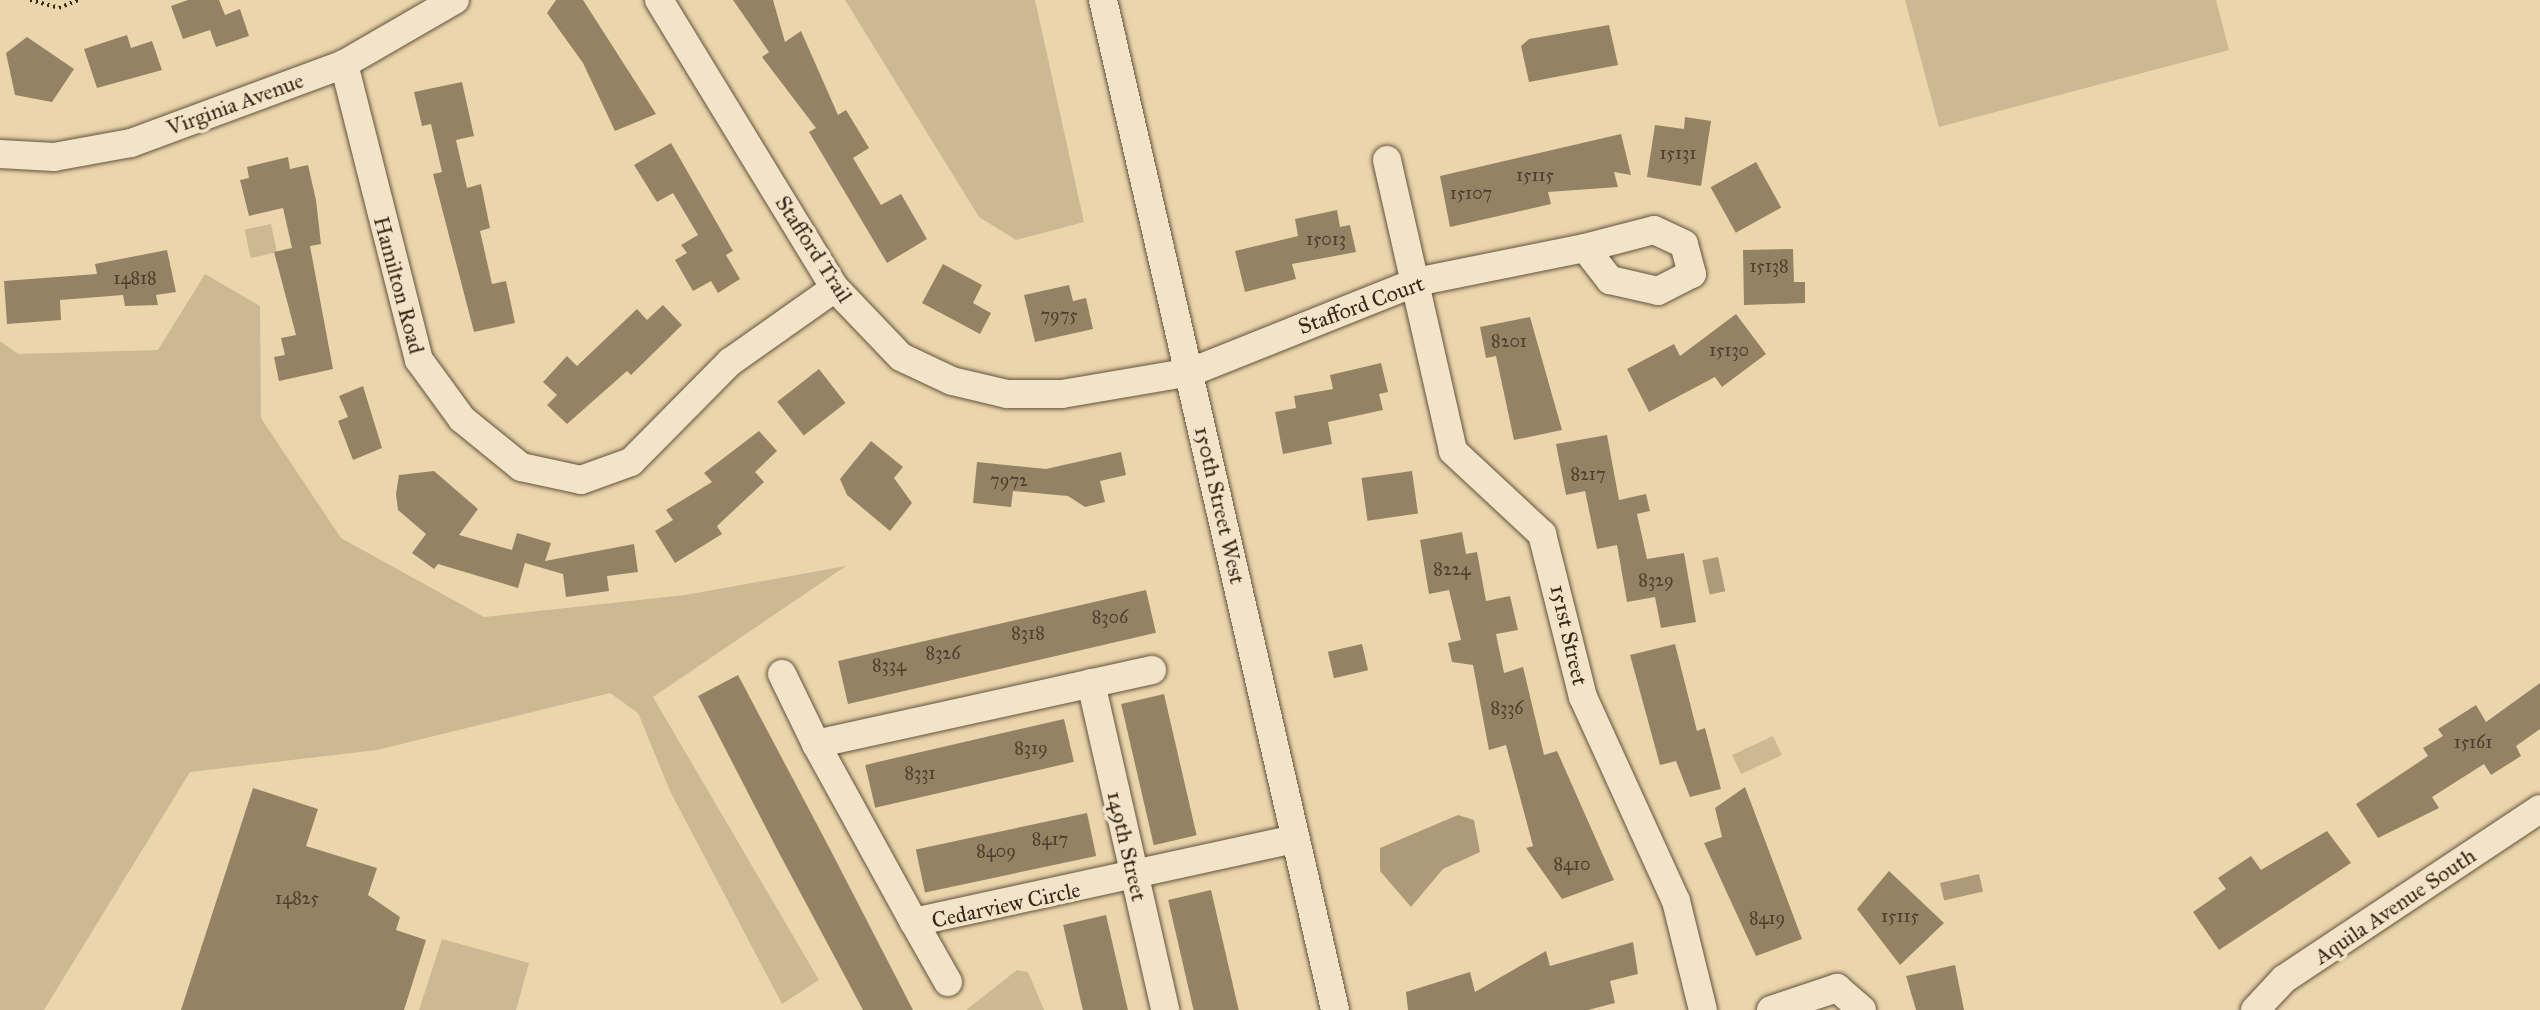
<!DOCTYPE html>
<html>
<head>
<meta charset="utf-8">
<style>
	body { margin:0 }
	#map { position:relative; width:2540px; height:1010px; overflow:hidden; background:#ebd6ac; font-family:"IM FELL Great Primer",serif }
	div>[style] { position:absolute }
	[style*='--x'] { left:calc(var(--x)*1px); top:calc(var(--y)*1px); width:calc(var(--w)*1px); rotate:calc(var(--a)*1deg) }
	.green>* { inset:0; background:#ccb893; transform-origin:0 0 }
	.water>* { inset:0; background:#ad9a7a; transform-origin:0 0 }
	.building>* { inset:0; background:#948265; transform-origin:0 0 }
	.path>* { height:4px; margin-top:-2px; transform-origin:0; background:repeating-linear-gradient(90deg,#362718 0 2px,transparent 0 6px) }
	.roads { filter:drop-shadow(0 0 2px #63533d) drop-shadow(0 0 2px #63533d) }
	.minor>* { height:28px; margin:-14px; padding:0 14px; transform-origin:14px; border-radius:14px; background:#f2e4c9 }
	span { translate:-50% -50%; white-space:nowrap; text-align:center; line-height:1.15; -webkit-text-stroke:7px #f2e4c9; paint-order:stroke }
	.number-label { font-size:18px; color:#4e3e2b }
	.number-label span { -webkit-text-stroke-width:0 }
	.street-label { font-size:22px; color:#362718 }
</style>
</head>
<body>
<div id="map">
	<div class="green">
		<div style="clip-path:polygon(845px 0,1035px 0,1084px 222px,1016px 240px,979px 217px)"></div>
		<div style="clip-path:polygon(1905px 0,2216px 0,2229px 50px,1939px 127px)"></div>
		<div style="left:271px;top:224px;width:29px;height:27px;rotate:78deg"></div>
		<div style="clip-path:polygon(205px 274px,260px 306px,261px 418px,341px 538px,484px 617px,685px 595px,846px 566px,653px 697px,819px 980px,782px 1004px,670px 791px,638px 713px,610px 693px,377px 750px,190px 772px,44px 1010px,0 1010px,0 341px,18px 354px,158px 350px)"></div>
		<div style="left:1773px;top:736px;width:21px;height:45px;rotate:65deg"></div>
		<div style="clip-path:polygon(442px 939px,529px 963px,516px 1010px,419px 1010px)"></div>
		<div style="clip-path:polygon(1017px 970px,1028px 972px,1044px 1010px,966px 1010px)"></div>
	</div>
	<div class="water">
		<div style="left:1718px;top:557px;width:35px;height:16px;rotate:78deg"></div>
		<div style="clip-path:polygon(1458px 815px,1474px 820px,1480px 852px,1443px 869px,1411px 907px,1380px 871px,1380px 848px)"></div>
		<div style="left:1979px;top:874px;width:18px;height:40px;rotate:77deg"></div>
	</div>
	<div class="building">
		<div style="clip-path:polygon(188px 0,219px 0,225px 15px,240px 9px,249px 36px,216px 47px,210px 30px,183px 39px,171px 6px)"></div>
		<div style="clip-path:polygon(556px 0,583px 0,656px 114px,615px 131px,583px 63px,547px 13px)"></div>
		<div style="clip-path:polygon(733px 0,773px 0,785px 42px,801px 31px,838px 115px,846px 110px,869px 148px,853px 158px,881px 205px,901px 194px,927px 239px,887px 263px,809px 132px,816px 128px,762px 57px,769px 52px)"></div>
		<div style="clip-path:polygon(1609px 25px,1618px 65px,1529px 82px,1521px 46px,1529px 39px)"></div>
		<div style="clip-path:polygon(127px 35px,131px 48px,152px 41px,162px 70px,97px 88px,84px 49px)"></div>
		<div style="clip-path:polygon(27px 37px,74px 69px,52px 102px,15px 95px,6px 53px)"></div>
		<div style="clip-path:polygon(462px 82px,474px 136px,456px 140px,467px 188px,481px 184px,490px 228px,480px 231px,492px 284px,506px 281px,515px 323px,474px 332px,433px 174px,442px 172px,431px 124px,422px 126px,414px 92px)"></div>
		<div style="clip-path:polygon(1685px 117px,1711px 121px,1701px 186px,1647px 177px,1655px 125px,1684px 129px)"></div>
		<div style="clip-path:polygon(1621px 134px,1631px 175px,1614px 172px,1618px 187px,1548px 192px,1551px 204px,1450px 227px,1440px 176px)"></div>
		<div style="clip-path:polygon(671px 143px,733px 251px,726px 255px,740px 279px,718px 293px,711px 281px,693px 291px,675px 260px,687px 253px,681px 245px,698px 235px,673px 193px,657px 202px,634px 165px)"></div>
		<div style="clip-path:polygon(288px 157px,290px 169px,308px 165px,316px 200px,321px 244px,310px 246px,333px 369px,279px 381px,274px 357px,285px 355px,281px 338px,296px 335px,274px 252px,292px 248px,283px 208px,249px 216px,240px 180px,249px 178px,247px 167px)"></div>
		<div style="left:1756px;top:162px;width:52px;height:52px;rotate:61deg"></div>
		<div style="clip-path:polygon(1337px 210px,1340px 227px,1350px 225px,1356px 252px,1292px 264px,1296px 279px,1245px 292px,1235px 251px,1298px 236px,1295px 219px)"></div>
		<div style="clip-path:polygon(1793px 249px,1794px 282px,1805px 282px,1805px 303px,1744px 305px,1743px 250px)"></div>
		<div style="clip-path:polygon(167px 250px,176px 292px,156px 295px,158px 305px,125px 306px,123px 295px,60px 300px,61px 320px,7px 324px,4px 281px,97px 274px,95px 264px)"></div>
		<div style="clip-path:polygon(943px 264px,982px 285px,973px 303px,991px 313px,980px 334px,922px 303px)"></div>
		<div style="clip-path:polygon(1069px 285px,1073px 301px,1086px 298px,1093px 329px,1035px 342px,1024px 295px)"></div>
		<div style="clip-path:polygon(663px 305px,682px 325px,631px 375px,627px 371px,567px 424px,547px 405px,557px 395px,543px 382px,567px 356px,577px 366px,637px 309px,647px 320px)"></div>
		<div style="clip-path:polygon(1736px 314px,1766px 354px,1722px 387px,1715px 377px,1649px 412px,1627px 369px,1674px 344px,1680px 356px)"></div>
		<div style="clip-path:polygon(1530px 317px,1562px 430px,1514px 440px,1496px 356px,1486px 358px,1480px 327px)"></div>
		<div style="clip-path:polygon(1381px 363px,1388px 392px,1379px 394px,1383px 410px,1328px 422px,1332px 444px,1283px 454px,1275px 412px,1296px 408px,1294px 396px,1333px 389px,1330px 375px)"></div>
		<div style="left:819px;top:369px;width:43px;height:53px;rotate:52deg"></div>
		<div style="clip-path:polygon(363px 386px,382px 448px,353px 460px,338px 421px,348px 417px,339px 396px)"></div>
		<div style="clip-path:polygon(759px 431px,777px 451px,755px 472px,764px 482px,717px 526px,722px 534px,675px 563px,655px 531px,673px 520px,666px 510px,712px 482px,704px 473px)"></div>
		<div style="clip-path:polygon(1607px 435px,1619px 500px,1646px 494px,1650px 511px,1637px 514px,1647px 559px,1684px 553px,1696px 622px,1661px 628px,1655px 597px,1627px 602px,1617px 545px,1597px 549px,1585px 491px,1566px 495px,1556px 444px)"></div>
		<div style="clip-path:polygon(871px 441px,903px 467px,894px 478px,912px 503px,890px 531px,847px 495px,840px 479px)"></div>
		<div style="clip-path:polygon(1121px 452px,1126px 475px,1100px 481px,1105px 502px,1085px 507px,1068px 496px,1013px 491px,1011px 507px,973px 503px,977px 462px,1046px 469px)"></div>
		<div style="clip-path:polygon(434px 471px,478px 509px,459px 535px,512px 550px,517px 533px,551px 543px,545px 561px,634px 544px,638px 572px,607px 576px,609px 591px,566px 597px,563px 574px,525px 563px,518px 588px,438px 564px,434px 569px,412px 553px,426px 534px,398px 510px,396px 494px,399px 475px)"></div>
		<div style="left:1412px;top:471px;width:43px;height:51px;rotate:82deg"></div>
		<div style="clip-path:polygon(1462px 532px,1466px 554px,1477px 552px,1486px 601px,1510px 596px,1518px 630px,1496px 634px,1504px 673px,1523px 667px,1544px 755px,1557px 751px,1614px 880px,1562px 899px,1526px 848px,1533px 846px,1506px 745px,1489px 750px,1473px 665px,1452px 662px,1448px 643px,1461px 640px,1449px 590px,1429px 594px,1420px 540px)"></div>
		<div style="left:1146px;top:590px;width:44px;height:316px;rotate:77deg"></div>
		<div style="left:1362px;top:644px;width:27px;height:35px;rotate:77deg"></div>
		<div style="clip-path:polygon(1675px 644px,1697px 731px,1705px 728px,1721px 789px,1690px 797px,1676px 761px,1660px 765px,1630px 655px)"></div>
		<div style="clip-path:polygon(738px 675px,831px 851px,913px 1010px,863px 1010px,778px 851px,698px 696px)"></div>
		<div style="clip-path:polygon(2540px 683px,2540px 729px,2516px 746px,2521px 756px,2491px 775px,2484px 764px,2432px 797px,2439px 808px,2378px 838px,2356px 804px,2428px 756px,2423px 748px,2443px 736px,2438px 729px,2476px 705px,2486px 722px)"></div>
		<div style="left:1164px;top:694px;width:145px;height:44px;rotate:77deg"></div>
		<div style="left:1064px;top:719px;width:44px;height:204px;rotate:77deg"></div>
		<div style="clip-path:polygon(1745px 787px,1802px 939px,1756px 956px,1704px 843px,1722px 837px,1715px 808px)"></div>
		<div style="clip-path:polygon(253px 788px,318px 809px,306px 846px,377px 868px,368px 895px,400px 917px,396px 930px,426px 940px,404px 1010px,181px 1010px)"></div>
		<div style="left:1087px;top:813px;width:44px;height:175px;rotate:78deg"></div>
		<div style="clip-path:polygon(2327px 831px,2351px 863px,2219px 950px,2193px 912px,2226px 889px,2218px 878px,2251px 856px,2261px 870px)"></div>
		<div style="clip-path:polygon(1889px 871px,1944px 923px,1900px 965px,1857px 909px)"></div>
		<div style="left:1211px;top:890px;width:123px;height:44px;rotate:77deg"></div>
		<div style="left:1106px;top:915px;width:98px;height:44px;rotate:77deg"></div>
		<div style="clip-path:polygon(1633px 942px,1638px 974px,1610px 981px,1615px 1003px,1588px 1010px,1408px 1010px,1406px 992px,1470px 972px,1475px 992px,1546px 951px,1550px 966px)"></div>
		<div style="clip-path:polygon(1955px 965px,1964px 1010px,1916px 1010px,1906px 976px)"></div>
	</div>
	<div class="path">
		<div style="--x:30;--y:0;--w:30;--a:15"></div>
		<div style="--x:59;--y:8;--w:21;--a:-23"></div>
	</div>
	<div class="roads">
		<div class="minor">
			<div style="--x:659;--y:0;--w:338;--a:58.6"></div>
			<div style="--x:835;--y:288;--w:95;--a:46.3"></div>
			<div style="--x:901;--y:357;--w:56;--a:25.2"></div>
			<div style="--x:952;--y:381;--w:57;--a:13.3"></div>
			<div style="--x:1007;--y:394;--w:55;--a:0"></div>
			<div style="--x:1062;--y:394;--w:131;--a:-9.7"></div>
			<div style="--x:1191;--y:372;--w:242;--a:-21.8"></div>
			<div style="--x:1416;--y:282;--w:172;--a:-11.4"></div>
			<div style="--x:1585;--y:248;--w:41;--a:52"></div>
			<div style="--x:1610;--y:280;--w:49;--a:12.9"></div>
			<div style="--x:1658;--y:291;--w:38;--a:-27"></div>
			<div style="--x:1692;--y:274;--w:31;--a:-105"></div>
			<div style="--x:1684;--y:244;--w:33;--a:-155"></div>
			<div style="--x:1654;--y:230;--w:71;--a:165.4"></div>
			<div style="--x:1103;--y:0;--w:1036;--a:77.06"></div>
			<div style="--x:344;--y:64;--w:305;--a:75.8"></div>
			<div style="--x:419;--y:360;--w:73;--a:53.9"></div>
			<div style="--x:462;--y:419;--w:76;--a:39.1"></div>
			<div style="--x:521;--y:467;--w:61;--a:12.2"></div>
			<div style="--x:581;--y:480;--w:53;--a:-19.8"></div>
			<div style="--x:631;--y:462;--w:141;--a:-45.3"></div>
			<div style="--x:730;--y:362;--w:128;--a:-35.2"></div>
			<div style="--x:0;--y:154;--w:54;--a:3.2"></div>
			<div style="--x:54;--y:157;--w:78;--a:-10.3"></div>
			<div style="--x:131;--y:143;--w:227;--a:-20.3"></div>
			<div style="--x:344;--y:64;--w:128;--a:-30"></div>
			<div style="--x:1387;--y:160;--w:298;--a:77.2"></div>
			<div style="--x:1453;--y:451;--w:122;--a:43"></div>
			<div style="--x:1542;--y:534;--w:168;--a:75.9"></div>
			<div style="--x:1583;--y:697;--w:224;--a:65.5"></div>
			<div style="--x:1676;--y:901;--w:112;--a:76.1"></div>
			<div style="--x:1152;--y:670;--w:344;--a:167.6"></div>
			<div style="--x:816;--y:744;--w:203;--a:61.2"></div>
			<div style="--x:914;--y:922;--w:390;--a:-12.3"></div>
			<div style="--x:782;--y:674;--w:78;--a:64.1"></div>
			<div style="--x:1091;--y:683;--w:335;--a:77.2"></div>
			<div style="--x:914;--y:922;--w:69;--a:60.5"></div>
			<div style="--x:1771;--y:1010;--w:70;--a:-18.4"></div>
			<div style="--x:1837;--y:988;--w:33;--a:41"></div>
			<div style="--x:2255;--y:1010;--w:42;--a:-46.9"></div>
			<div style="--x:2284;--y:979;--w:307;--a:-33.6"></div>
		</div>
	</div>
	<div class="number-label">
		<span style="left:1678px;top:153px">15131</span>
		<span style="left:1535px;top:175px">15115</span>
		<span style="left:1471px;top:193px">15107</span>
		<span style="left:1326px;top:239px">15013</span>
		<span style="left:1769px;top:266px">15138</span>
		<span style="left:135px;top:278px">14818</span>
		<span style="left:1059px;top:315px">7975</span>
		<span style="left:1509px;top:341px">8201</span>
		<span style="left:1729px;top:350px">15130</span>
		<span style="left:1588px;top:474px">8217</span>
		<span style="left:1009px;top:480px">7972</span>
		<span style="left:1452px;top:569px">8224</span>
		<span style="left:1656px;top:580px">8329</span>
		<span style="left:1110px;top:617px">8306</span>
		<span style="left:1028px;top:633px">8318</span>
		<span style="left:943px;top:653px">8326</span>
		<span style="left:889px;top:665px">8334</span>
		<span style="left:1507px;top:708px">8336</span>
		<span style="left:2473px;top:742px">15161</span>
		<span style="left:1031px;top:748px">8319</span>
		<span style="left:920px;top:773px">8331</span>
		<span style="left:1050px;top:839px">8417</span>
		<span style="left:996px;top:851px">8409</span>
		<span style="left:1572px;top:864px">8410</span>
		<span style="left:297px;top:898px">14825</span>
		<span style="left:1900px;top:916px">15115</span>
		<span style="left:1767px;top:918px">8419</span>
	</div>
	<div class="street-label">
		<span style="left:235px;top:104px;rotate:-20deg">Virginia Avenue</span>
		<span style="left:814px;top:249px;rotate:57deg">Stafford Trail</span>
		<span style="left:399px;top:285px;rotate:75deg">Hamilton Road</span>
		<span style="left:1361px;top:305px;rotate:-20deg">Stafford Court</span>
		<span style="left:1220px;top:505px;rotate:77deg">150th Street West</span>
		<span style="left:1569px;top:635px;rotate:77deg">151st Street</span>
		<span style="left:1127px;top:846px;rotate:77deg">149th Street</span>
		<span style="left:1006px;top:905px;rotate:-12deg">Cedarview Circle</span>
		<span style="left:2395px;top:906px;rotate:-34deg">Aquila Avenue South</span>
	</div>
</div>
</body>
</html>
